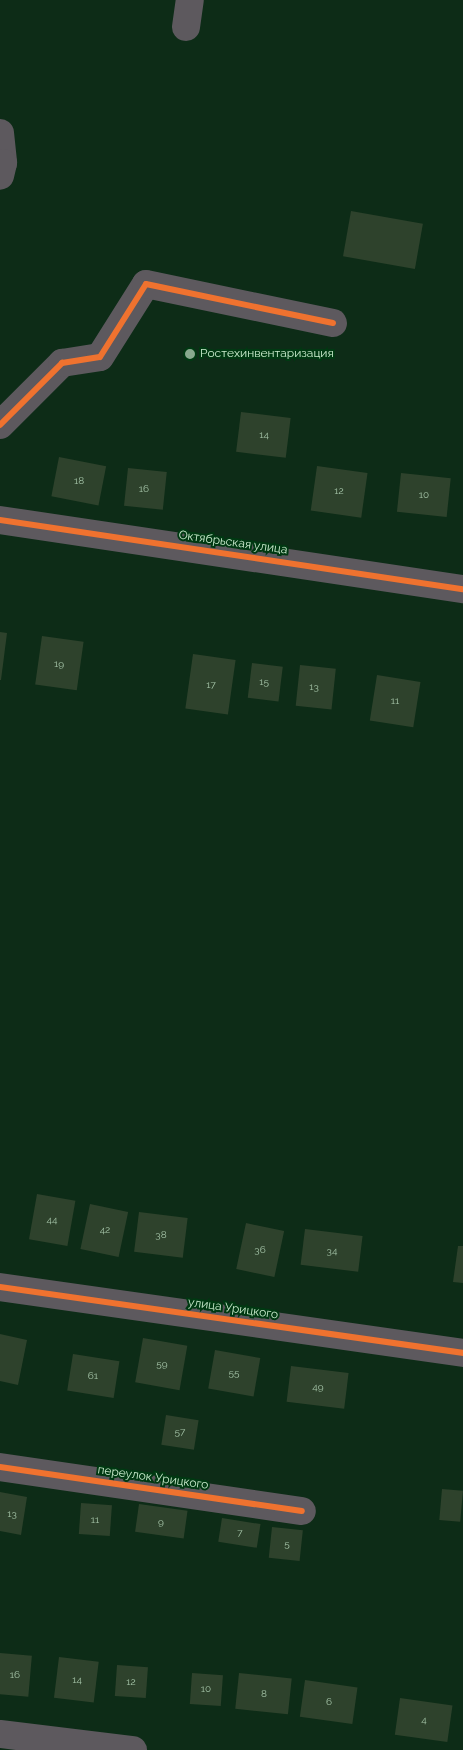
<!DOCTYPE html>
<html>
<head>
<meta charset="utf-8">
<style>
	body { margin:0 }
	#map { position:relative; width:463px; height:1750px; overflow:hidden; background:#0d2c17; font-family:Raleway,sans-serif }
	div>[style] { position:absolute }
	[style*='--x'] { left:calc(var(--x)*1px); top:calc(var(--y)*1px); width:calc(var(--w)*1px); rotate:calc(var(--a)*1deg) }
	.building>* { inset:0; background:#2e422c; transform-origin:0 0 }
	.minor>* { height:28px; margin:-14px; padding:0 14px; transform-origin:14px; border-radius:14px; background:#5d595e }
	.cycleway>* { height:6px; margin:-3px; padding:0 3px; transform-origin:3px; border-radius:3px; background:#ef722f }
	.dots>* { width:14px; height:14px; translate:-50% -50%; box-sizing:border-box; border:2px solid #003912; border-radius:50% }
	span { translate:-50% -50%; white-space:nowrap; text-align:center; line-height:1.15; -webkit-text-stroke:4px #003912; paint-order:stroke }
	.number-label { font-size:10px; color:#a3c2a6 }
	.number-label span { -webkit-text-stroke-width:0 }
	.poi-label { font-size:12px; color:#caecce }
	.left { translate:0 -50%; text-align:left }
	.street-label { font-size:12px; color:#caecce }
</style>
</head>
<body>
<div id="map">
	<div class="building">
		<div style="left:351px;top:211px;width:73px;height:46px;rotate:10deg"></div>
		<div style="left:241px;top:412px;width:50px;height:40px;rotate:7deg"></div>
		<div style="left:59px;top:457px;width:48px;height:40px;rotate:11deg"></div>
		<div style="left:317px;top:466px;width:51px;height:45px;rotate:8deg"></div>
		<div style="left:128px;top:468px;width:39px;height:38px;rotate:6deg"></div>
		<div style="left:401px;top:473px;width:50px;height:39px;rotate:6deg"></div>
		<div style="clip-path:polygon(0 632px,7px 633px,1px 680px,0 680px)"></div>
		<div style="left:42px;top:636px;width:42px;height:49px;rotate:8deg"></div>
		<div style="left:193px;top:654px;width:43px;height:55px;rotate:8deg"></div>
		<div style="left:252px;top:663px;width:31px;height:35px;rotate:7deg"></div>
		<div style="left:300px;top:665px;width:36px;height:41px;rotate:6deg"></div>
		<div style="left:377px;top:675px;width:44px;height:46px;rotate:9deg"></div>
		<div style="left:37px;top:1194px;width:39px;height:46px;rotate:10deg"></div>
		<div style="left:90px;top:1204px;width:39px;height:46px;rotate:12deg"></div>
		<div style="left:139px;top:1212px;width:49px;height:40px;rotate:7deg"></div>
		<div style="left:246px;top:1223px;width:39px;height:47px;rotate:12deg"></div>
		<div style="left:305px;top:1229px;width:58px;height:36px;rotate:7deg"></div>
		<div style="clip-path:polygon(458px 1246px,463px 1246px,463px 1283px,453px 1282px)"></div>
		<div style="clip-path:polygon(0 1334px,27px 1340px,18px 1385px,0 1381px)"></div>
		<div style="left:143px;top:1338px;width:45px;height:45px;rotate:10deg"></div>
		<div style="left:215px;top:1350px;width:46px;height:39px;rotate:10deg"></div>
		<div style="left:73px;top:1354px;width:47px;height:37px;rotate:9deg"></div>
		<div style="left:291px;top:1366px;width:58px;height:36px;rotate:7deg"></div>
		<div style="left:166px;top:1415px;width:33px;height:30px;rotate:9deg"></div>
		<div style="left:442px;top:1489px;width:21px;height:31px;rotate:5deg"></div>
		<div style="clip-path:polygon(0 1492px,27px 1497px,21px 1535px,0 1531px)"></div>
		<div style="left:81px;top:1503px;width:31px;height:31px;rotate:4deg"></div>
		<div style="left:139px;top:1504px;width:49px;height:28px;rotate:8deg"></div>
		<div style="left:222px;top:1518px;width:39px;height:24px;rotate:9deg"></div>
		<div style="left:272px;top:1527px;width:31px;height:31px;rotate:6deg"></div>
		<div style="left:0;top:1653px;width:32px;height:41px;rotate:5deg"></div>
		<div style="left:59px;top:1657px;width:40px;height:41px;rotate:7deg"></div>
		<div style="left:117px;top:1665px;width:31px;height:31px;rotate:4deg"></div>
		<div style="left:192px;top:1673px;width:31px;height:31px;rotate:4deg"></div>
		<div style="left:239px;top:1673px;width:53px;height:36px;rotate:6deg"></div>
		<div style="left:305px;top:1680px;width:53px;height:37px;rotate:8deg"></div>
		<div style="left:400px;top:1698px;width:53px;height:37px;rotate:8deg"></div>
	</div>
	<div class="minor">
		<div style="--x:186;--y:27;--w:27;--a:-82"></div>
		<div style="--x:0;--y:133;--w:30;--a:84"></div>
		<div style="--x:3;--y:163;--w:13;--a:103"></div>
		<div style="--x:0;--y:425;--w:88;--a:-45"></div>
		<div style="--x:62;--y:363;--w:38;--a:-9"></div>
		<div style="--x:100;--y:357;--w:86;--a:-57.8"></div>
		<div style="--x:146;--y:284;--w:191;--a:11.8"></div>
		<div style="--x:0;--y:520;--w:468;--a:8.5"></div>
		<div style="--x:0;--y:1287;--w:468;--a:8.1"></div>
		<div style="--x:0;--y:1467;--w:305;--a:8.3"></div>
		<div style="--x:0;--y:1734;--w:134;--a:6.9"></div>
	</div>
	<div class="cycleway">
		<div style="--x:0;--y:425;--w:88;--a:-45"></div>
		<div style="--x:62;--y:363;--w:38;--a:-9"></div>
		<div style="--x:100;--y:357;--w:86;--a:-57.8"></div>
		<div style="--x:146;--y:284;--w:191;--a:11.8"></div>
		<div style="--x:0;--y:520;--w:468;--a:8.5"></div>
		<div style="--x:0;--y:1287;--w:468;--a:8.1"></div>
		<div style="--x:0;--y:1467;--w:305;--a:8.3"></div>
	</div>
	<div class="dots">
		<div style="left:190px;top:354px;background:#88a98e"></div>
	</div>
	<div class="number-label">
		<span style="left:264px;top:435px">14</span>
		<span style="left:79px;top:481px">18</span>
		<span style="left:144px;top:489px">16</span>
		<span style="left:339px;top:491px">12</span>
		<span style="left:424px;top:495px">10</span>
		<span style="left:59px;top:664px">19</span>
		<span style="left:264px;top:682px">15</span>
		<span style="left:211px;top:685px">17</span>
		<span style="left:314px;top:687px">13</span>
		<span style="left:395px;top:701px">11</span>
		<span style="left:52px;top:1220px">44</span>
		<span style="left:105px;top:1230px">42</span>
		<span style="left:161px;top:1235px">38</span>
		<span style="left:260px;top:1250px">36</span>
		<span style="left:332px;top:1251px">34</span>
		<span style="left:162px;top:1364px">59</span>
		<span style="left:234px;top:1373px">55</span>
		<span style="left:93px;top:1376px">61</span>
		<span style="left:318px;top:1387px">49</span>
		<span style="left:180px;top:1432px">57</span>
		<span style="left:12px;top:1514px">13</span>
		<span style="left:95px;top:1520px">11</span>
		<span style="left:161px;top:1522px">9</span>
		<span style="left:240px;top:1533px">7</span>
		<span style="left:287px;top:1544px">5</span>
		<span style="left:15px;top:1675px">16</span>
		<span style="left:77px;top:1680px">14</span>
		<span style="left:131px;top:1682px">12</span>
		<span style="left:206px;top:1689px">10</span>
		<span style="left:264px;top:1694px">8</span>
		<span style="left:329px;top:1702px">6</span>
		<span style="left:424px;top:1720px">4</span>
	</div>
	<div class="poi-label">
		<span class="left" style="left:200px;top:354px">Ростехинвентаризация</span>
	</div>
	<div class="street-label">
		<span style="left:233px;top:543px;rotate:8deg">Октябрьская улица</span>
		<span style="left:233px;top:1309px;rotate:8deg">улица Урицкого</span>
		<span style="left:153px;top:1478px;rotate:8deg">переулок Урицкого</span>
	</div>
</div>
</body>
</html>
